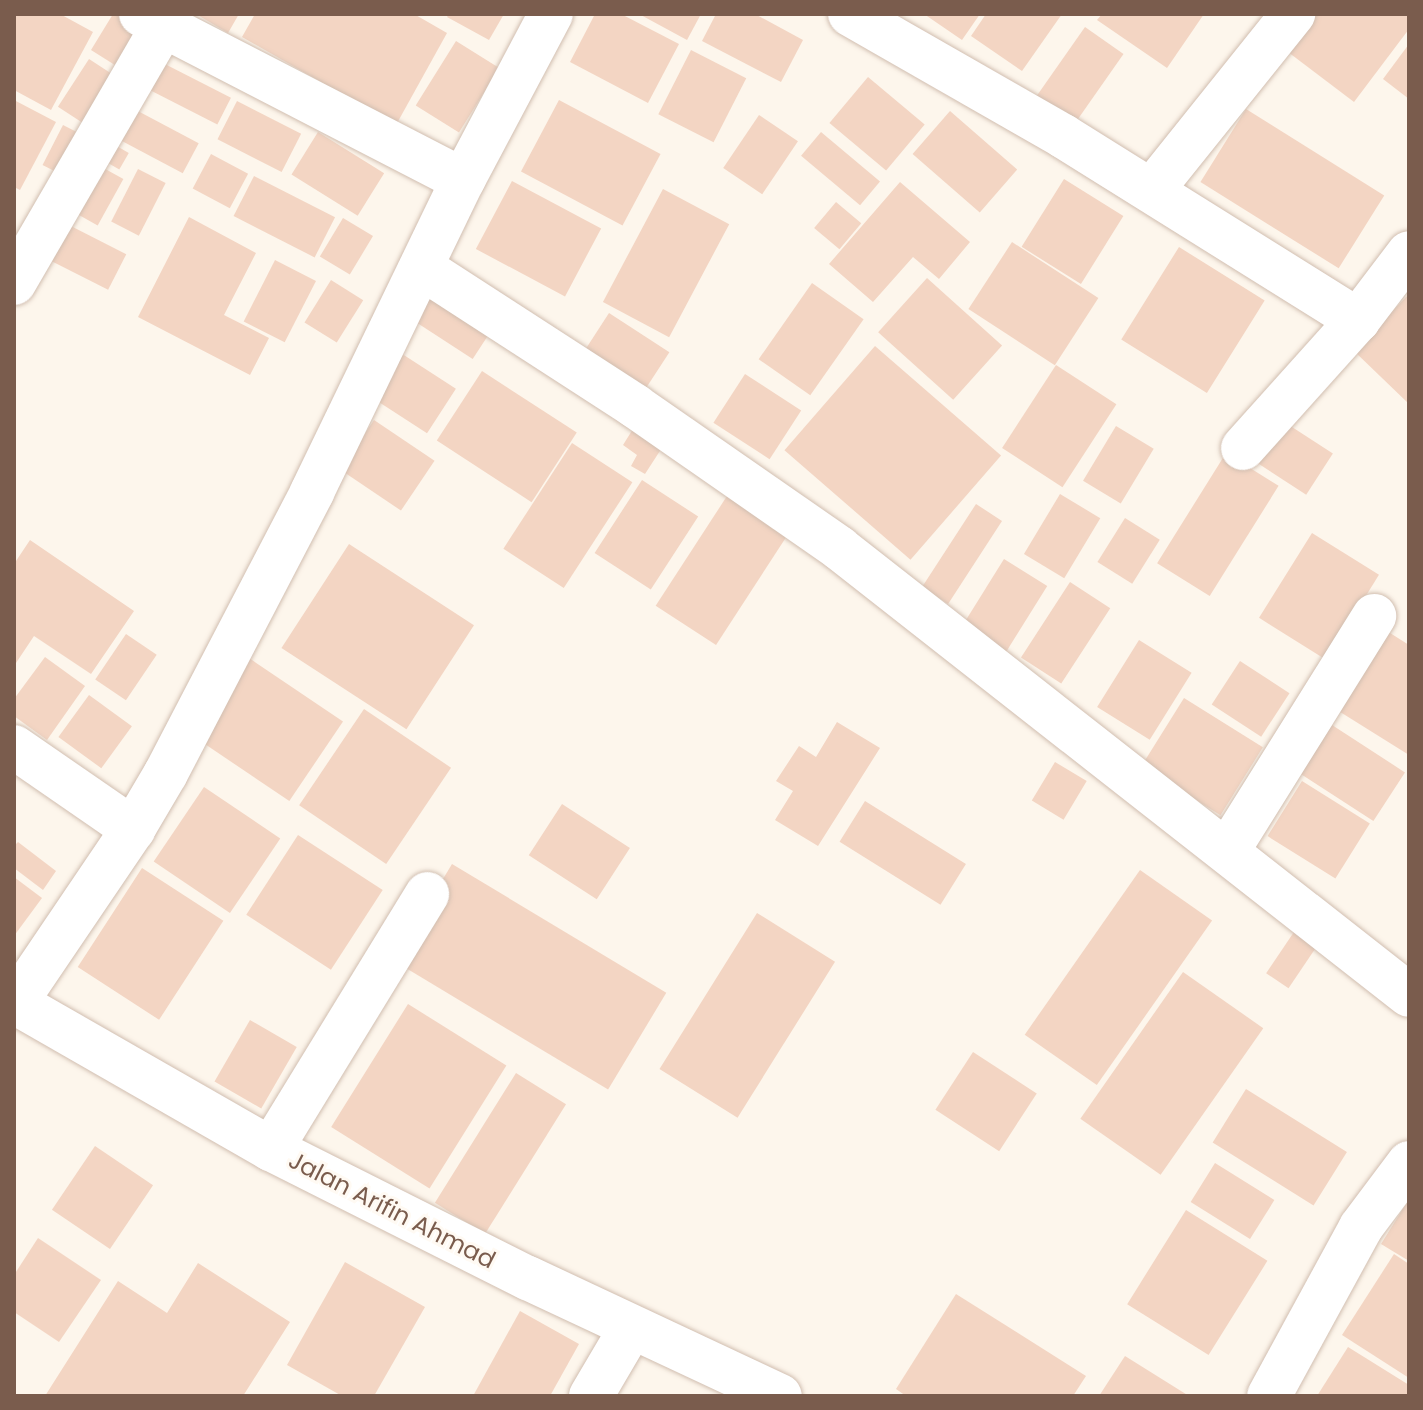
<!DOCTYPE html>
<html>
<head>
<meta charset="utf-8">
<style>
	body { margin:0 }
	#map { position:relative; width:1423px; height:1410px; overflow:hidden; background:#fdf6ec; font-family:Poppins,sans-serif }
	div>[style] { position:absolute }
	[style*='--x'] { left:calc(var(--x)*1px); top:calc(var(--y)*1px); width:calc(var(--w)*1px); rotate:calc(var(--a)*1deg) }
	.building>* { inset:0; background:#f3d5c3; transform-origin:0 0 }
	.roads { filter:drop-shadow(0 0 2px #d1beb0) drop-shadow(0 0 2px #d1beb0) }
	.minor>* { height:44px; margin:-22px; padding:0 22px; transform-origin:22px; border-radius:22px; background:#fff }
	span { translate:-50% -50%; white-space:nowrap; text-align:center; line-height:1.15; -webkit-text-stroke:6px #fffaf3; paint-order:stroke }
	.street-label { font-size:24px; color:#7a5c4d }
	.frame { position:absolute; inset:0; border:16px solid #7a5c4d; pointer-events:none }
</style>
</head>
<body>
<div id="map">
	<div class="building">
		<div style="clip-path:polygon(14px 14px,60px 14px,93px 32px,51px 110px,14px 90px)"></div>
		<div style="clip-path:polygon(113px 14px,124px 14px,151px 31px,126px 72px,91px 50px)"></div>
		<div style="clip-path:polygon(196px 14px,239px 14px,228px 33px)"></div>
		<div style="clip-path:polygon(255px 14px,414px 14px,447px 33px,396px 125px,242px 37px)"></div>
		<div style="clip-path:polygon(449px 14px,504px 14px,489px 40px,447px 17px)"></div>
		<div style="clip-path:polygon(595px 14px,621px 14px,679px 44px,648px 103px,570px 62px)"></div>
		<div style="clip-path:polygon(639px 14px,701px 14px,687px 40px)"></div>
		<div style="clip-path:polygon(716px 14px,755px 14px,803px 40px,781px 82px,702px 41px)"></div>
		<div style="clip-path:polygon(924px 14px,980px 14px,962px 40px)"></div>
		<div style="clip-path:polygon(986px 14px,1062px 14px,1022px 71px,971px 36px)"></div>
		<div style="clip-path:polygon(1102px 14px,1204px 14px,1167px 68px,1097px 20px)"></div>
		<div style="clip-path:polygon(1316px 14px,1409px 14px,1409px 29px,1354px 102px,1288px 52px)"></div>
		<div style="left:1085px;top:27px;width:47px;height:91px;rotate:35deg"></div>
		<div style="left:456px;top:41px;width:51px;height:76px;rotate:32deg"></div>
		<div style="clip-path:polygon(1409px 44px,1409px 99px,1383px 79px)"></div>
		<div style="left:691px;top:50px;width:62px;height:72px;rotate:27deg"></div>
		<div style="left:89px;top:59px;width:37px;height:57px;rotate:33deg"></div>
		<div style="left:157px;top:60px;width:83px;height:30px;rotate:27deg"></div>
		<div style="left:868px;top:77px;width:74px;height:60px;rotate:40deg"></div>
		<div style="clip-path:polygon(14px 100px,56px 122px,20px 190px,14px 187px)"></div>
		<div style="left:559px;top:100px;width:115px;height:81px;rotate:28deg"></div>
		<div style="left:237px;top:101px;width:72px;height:43px;rotate:27deg"></div>
		<div style="left:1246px;top:109px;width:163px;height:86px;rotate:32deg"></div>
		<div style="left:136px;top:110px;width:71px;height:34px;rotate:28deg"></div>
		<div style="left:950px;top:111px;width:89px;height:57px;rotate:41deg"></div>
		<div style="left:759px;top:115px;width:47px;height:64px;rotate:34deg"></div>
		<div style="left:63px;top:125px;width:22px;height:45px;rotate:27deg"></div>
		<div style="left:318px;top:132px;width:78px;height:50px;rotate:32deg"></div>
		<div style="left:821px;top:132px;width:77px;height:31px;rotate:40deg"></div>
		<div style="left:108px;top:141px;width:24px;height:19px;rotate:30deg"></div>
		<div style="left:211px;top:154px;width:42px;height:39px;rotate:28deg"></div>
		<div style="left:98px;top:165px;width:29px;height:53px;rotate:29deg"></div>
		<div style="left:138px;top:169px;width:31px;height:59px;rotate:27deg"></div>
		<div style="left:254px;top:176px;width:91px;height:45px;rotate:27deg"></div>
		<div style="left:1064px;top:179px;width:70px;height:80px;rotate:32deg"></div>
		<div style="left:512px;top:181px;width:101px;height:77px;rotate:28deg"></div>
		<div style="clip-path:polygon(900px 182px,970px 242px,939px 279px,913px 257px,873px 302px,829px 264px)"></div>
		<div style="left:663px;top:189px;width:75px;height:128px;rotate:28deg"></div>
		<div style="left:836px;top:202px;width:33px;height:34px;rotate:40deg"></div>
		<div style="clip-path:polygon(189px 217px,256px 253px,224px 315px,269px 338px,250px 375px,138px 317px)"></div>
		<div style="left:343px;top:218px;width:35px;height:45px;rotate:31deg"></div>
		<div style="left:63px;top:222px;width:71px;height:40px;rotate:27deg"></div>
		<div style="left:1012px;top:242px;width:103px;height:80px;rotate:33deg"></div>
		<div style="left:1179px;top:247px;width:101px;height:109px;rotate:32deg"></div>
		<div style="left:275px;top:260px;width:46px;height:69px;rotate:27deg"></div>
		<div style="left:927px;top:278px;width:101px;height:73px;rotate:42deg"></div>
		<div style="left:331px;top:280px;width:38px;height:50px;rotate:32deg"></div>
		<div style="left:812px;top:283px;width:63px;height:93px;rotate:35deg"></div>
		<div style="left:433px;top:288px;width:72px;height:38px;rotate:33deg"></div>
		<div style="clip-path:polygon(1409px 294px,1409px 404px,1354px 351px)"></div>
		<div style="left:609px;top:313px;width:72px;height:44px;rotate:33deg"></div>
		<div style="left:875px;top:346px;width:167px;height:138px;rotate:41deg"></div>
		<div style="left:393px;top:348px;width:75px;height:53px;rotate:33deg"></div>
		<div style="left:1056px;top:365px;width:72px;height:99px;rotate:33deg"></div>
		<div style="left:482px;top:371px;width:113px;height:83px;rotate:33deg"></div>
		<div style="left:745px;top:374px;width:67px;height:58px;rotate:33deg"></div>
		<div style="left:1275px;top:416px;width:69px;height:49px;rotate:33deg"></div>
		<div style="left:374px;top:420px;width:73px;height:60px;rotate:34deg"></div>
		<div style="clip-path:polygon(638px 421px,667px 440px,645px 474px,631px 466px,637px 455px,623px 445px)"></div>
		<div style="left:1116px;top:426px;width:44px;height:64px;rotate:31deg"></div>
		<div style="left:572px;top:443px;width:72px;height:126px;rotate:33deg"></div>
		<div style="left:1226px;top:453px;width:62px;height:130px;rotate:32deg"></div>
		<div style="left:642px;top:480px;width:67px;height:87px;rotate:33deg"></div>
		<div style="left:1060px;top:494px;width:47px;height:70px;rotate:31deg"></div>
		<div style="left:727px;top:496px;width:72px;height:131px;rotate:33deg"></div>
		<div style="left:976px;top:504px;width:31px;height:99px;rotate:33deg"></div>
		<div style="left:1125px;top:518px;width:41px;height:52px;rotate:32deg"></div>
		<div style="left:1312px;top:533px;width:79px;height:100px;rotate:32deg"></div>
		<div style="clip-path:polygon(30px 540px,134px 611px,91px 674px,34px 636px,14px 666px,14px 564px)"></div>
		<div style="left:349px;top:544px;width:149px;height:124px;rotate:33deg"></div>
		<div style="left:1004px;top:559px;width:51px;height:83px;rotate:32deg"></div>
		<div style="left:1070px;top:582px;width:48px;height:90px;rotate:33deg"></div>
		<div style="clip-path:polygon(1379px 626px,1409px 645px,1409px 755px,1329px 705px)"></div>
		<div style="left:126px;top:634px;width:37px;height:55px;rotate:34deg"></div>
		<div style="left:1139px;top:640px;width:62px;height:79px;rotate:32deg"></div>
		<div style="left:246px;top:656px;width:117px;height:96px;rotate:34deg"></div>
		<div style="clip-path:polygon(45px 657px,85px 686px,47px 740px,14px 716px,14px 699px)"></div>
		<div style="left:1240px;top:661px;width:59px;height:52px;rotate:33deg"></div>
		<div style="left:89px;top:695px;width:53px;height:52px;rotate:36deg"></div>
		<div style="left:1184px;top:698px;width:93px;height:80px;rotate:32deg"></div>
		<div style="left:364px;top:709px;width:105px;height:116px;rotate:34deg"></div>
		<div style="clip-path:polygon(837px 722px,880px 748px,818px 846px,775px 820px,793px 791px,776px 781px,799px 746px,816px 757px)"></div>
		<div style="left:1332px;top:725px;width:87px;height:58px;rotate:33deg"></div>
		<div style="left:1055px;top:762px;width:37px;height:45px;rotate:31deg"></div>
		<div style="left:1302px;top:781px;width:80px;height:65px;rotate:32deg"></div>
		<div style="left:204px;top:787px;width:92px;height:90px;rotate:34deg"></div>
		<div style="left:865px;top:801px;width:119px;height:48px;rotate:32deg"></div>
		<div style="left:562px;top:804px;width:81px;height:61px;rotate:33deg"></div>
		<div style="left:298px;top:835px;width:101px;height:95px;rotate:33deg"></div>
		<div style="clip-path:polygon(18px 842px,56px 871px,43px 890px,14px 868px,14px 846px)"></div>
		<div style="left:452px;top:864px;width:250px;height:113px;rotate:31deg"></div>
		<div style="left:142px;top:868px;width:97px;height:118px;rotate:33deg"></div>
		<div style="left:1140px;top:870px;width:88px;height:201px;rotate:35deg"></div>
		<div style="clip-path:polygon(14px 877px,42px 898px,14px 936px)"></div>
		<div style="left:757px;top:913px;width:92px;height:184px;rotate:32deg"></div>
		<div style="left:1298px;top:926px;width:27px;height:57px;rotate:34deg"></div>
		<div style="left:1183px;top:972px;width:98px;height:179px;rotate:35deg"></div>
		<div style="left:408px;top:1004px;width:116px;height:145px;rotate:32deg"></div>
		<div style="left:250px;top:1020px;width:54px;height:71px;rotate:30deg"></div>
		<div style="left:973px;top:1052px;width:76px;height:69px;rotate:33deg"></div>
		<div style="left:516px;top:1073px;width:59px;height:153px;rotate:32deg"></div>
		<div style="left:1246px;top:1089px;width:119px;height:63px;rotate:32deg"></div>
		<div style="left:95px;top:1146px;width:70px;height:77px;rotate:34deg"></div>
		<div style="left:1215px;top:1163px;width:70px;height:46px;rotate:32deg"></div>
		<div style="clip-path:polygon(1409px 1199px,1409px 1261px,1381px 1244px)"></div>
		<div style="left:1186px;top:1210px;width:96px;height:111px;rotate:32deg"></div>
		<div style="clip-path:polygon(38px 1238px,101px 1280px,59px 1342px,14px 1312px,14px 1275px)"></div>
		<div style="clip-path:polygon(1394px 1254px,1409px 1264px,1409px 1378px,1342px 1335px)"></div>
		<div style="clip-path:polygon(345px 1262px,425px 1307px,374px 1396px,342px 1396px,287px 1365px)"></div>
		<div style="clip-path:polygon(198px 1263px,290px 1322px,243px 1396px,45px 1396px,118px 1281px,167px 1313px)"></div>
		<div style="clip-path:polygon(956px 1294px,1086px 1376px,1073px 1396px,906px 1396px,896px 1389px)"></div>
		<div style="clip-path:polygon(520px 1311px,579px 1344px,550px 1396px,473px 1396px)"></div>
		<div style="clip-path:polygon(1348px 1347px,1409px 1385px,1409px 1396px,1317px 1396px)"></div>
		<div style="clip-path:polygon(1125px 1356px,1189px 1396px,1099px 1396px)"></div>
	</div>
	<div class="roads">
		<div class="minor">
			<div style="--x:141;--y:14;--w:362;--a:27.3"></div>
			<div style="--x:850;--y:14;--w:245;--a:29.8"></div>
			<div style="--x:1063;--y:136;--w:348;--a:32"></div>
			<div style="--x:1358;--y:320;--w:84;--a:-52.7"></div>
			<div style="--x:1152;--y:190;--w:226;--a:-51.3"></div>
			<div style="--x:422;--y:268;--w:254;--a:32.9"></div>
			<div style="--x:635;--y:406;--w:249;--a:34.8"></div>
			<div style="--x:839;--y:548;--w:724;--a:38.1"></div>
			<div style="--x:14;--y:283;--w:297;--a:-59.9"></div>
			<div style="--x:1243;--y:448;--w:172;--a:-48.1"></div>
			<div style="--x:14;--y:747;--w:145;--a:34.6"></div>
			<div style="--x:1228;--y:850;--w:276;--a:-58"></div>
			<div style="--x:16;--y:1003;--w:294;--a:29.8"></div>
			<div style="--x:271;--y:1149;--w:288;--a:26.7"></div>
			<div style="--x:528;--y:1278;--w:278;--a:25.1"></div>
			<div style="--x:14;--y:1005;--w:212;--a:-55.9"></div>
			<div style="--x:133;--y:829;--w:65;--a:-59.5"></div>
			<div style="--x:166;--y:773;--w:317;--a:-62.5"></div>
			<div style="--x:312;--y:492;--w:347;--a:-64.2"></div>
			<div style="--x:463;--y:180;--w:188;--a:-62.1"></div>
			<div style="--x:271;--y:1149;--w:299;--a:-58.5"></div>
			<div style="--x:591;--y:1396;--w:79;--a:-59.5"></div>
			<div style="--x:1269;--y:1396;--w:192;--a:-61.4"></div>
			<div style="--x:1361;--y:1227;--w:80;--a:-53.1"></div>
		</div>
	</div>
	<div class="street-label">
		<span style="left:392px;top:1210px;rotate:27deg">Jalan Arifin Ahmad</span>
	</div>
	<div class="frame"></div>
</div>
</body>
</html>
